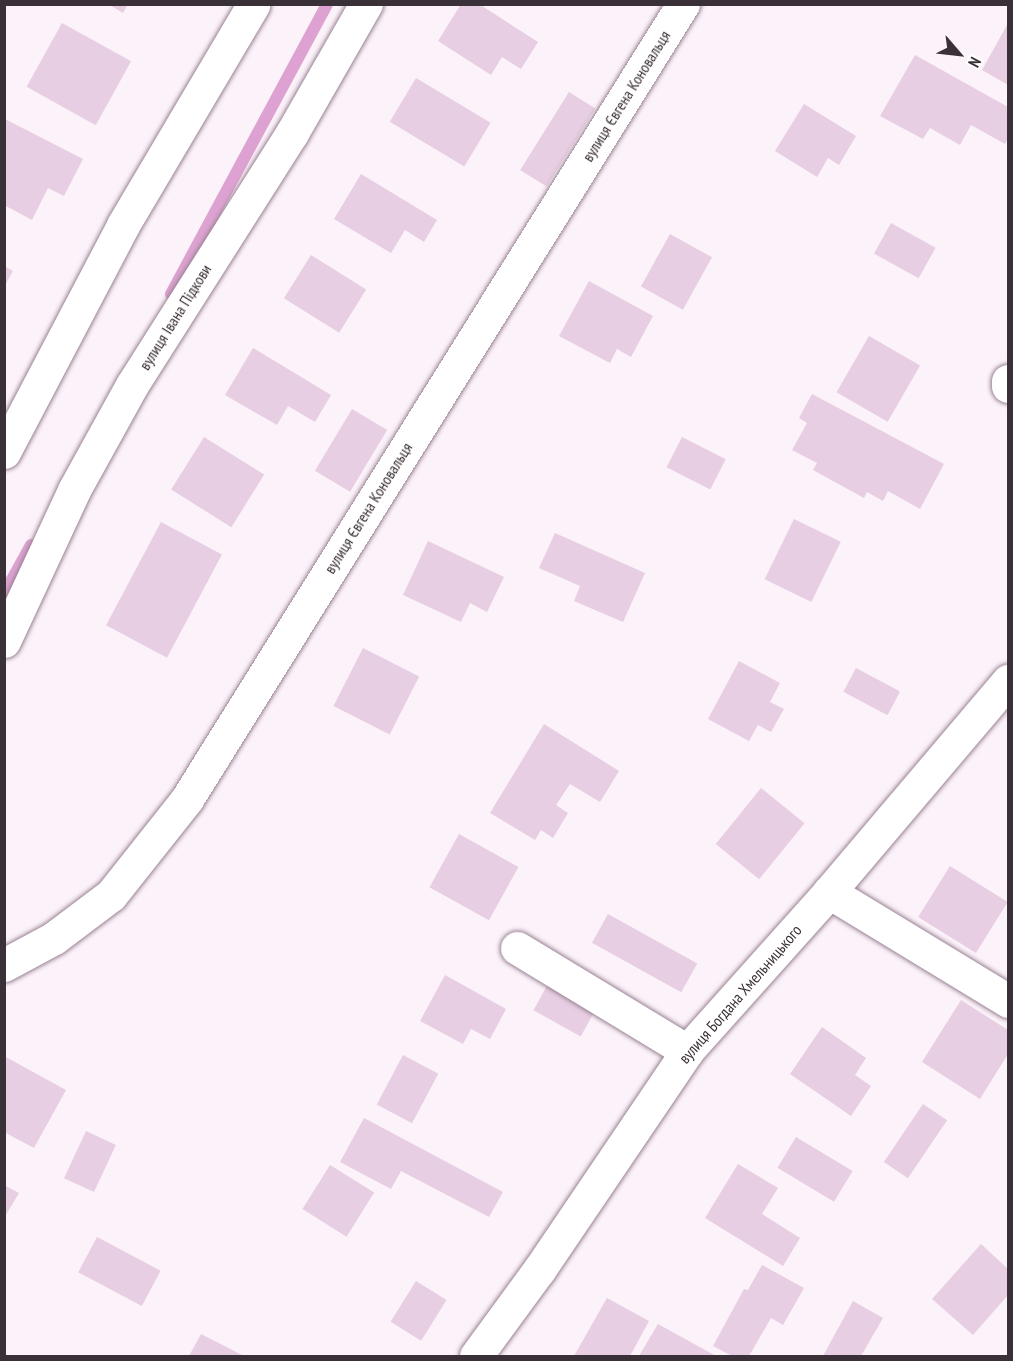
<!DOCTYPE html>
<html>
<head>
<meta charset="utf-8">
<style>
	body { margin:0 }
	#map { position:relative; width:1013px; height:1361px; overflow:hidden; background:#fcf2f9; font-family:"PT Sans Narrow",sans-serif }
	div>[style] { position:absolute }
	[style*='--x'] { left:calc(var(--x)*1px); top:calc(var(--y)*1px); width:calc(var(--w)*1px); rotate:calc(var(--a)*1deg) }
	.stream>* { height:12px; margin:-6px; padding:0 6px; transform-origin:6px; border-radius:6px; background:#dda2d1 }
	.building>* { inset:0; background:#e7cee2; transform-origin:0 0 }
	.roads { filter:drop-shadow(0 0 2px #998294) drop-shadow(0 0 2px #998294) }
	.minor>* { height:33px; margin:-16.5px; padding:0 16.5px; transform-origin:16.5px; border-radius:16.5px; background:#fff }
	span { translate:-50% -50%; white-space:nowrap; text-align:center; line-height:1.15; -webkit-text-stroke:6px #fff; paint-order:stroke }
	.street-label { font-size:16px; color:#3a3037 }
	.frame { position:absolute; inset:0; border:6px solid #3a3037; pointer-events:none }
	.north { position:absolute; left:929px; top:24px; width:60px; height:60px; -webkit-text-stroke:4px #fff; paint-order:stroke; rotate:118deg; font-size:16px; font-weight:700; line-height:24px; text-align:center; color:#3a3037 }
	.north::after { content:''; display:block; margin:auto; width:21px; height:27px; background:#3a3037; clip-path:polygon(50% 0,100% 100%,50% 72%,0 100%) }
</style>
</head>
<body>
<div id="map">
	<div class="stream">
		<div style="--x:171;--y:294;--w:329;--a:-61.7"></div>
		<div style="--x:4;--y:594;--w:56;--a:-61.1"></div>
	</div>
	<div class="building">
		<div style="clip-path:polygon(108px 4px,128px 4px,123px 13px)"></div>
		<div style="clip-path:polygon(461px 4px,479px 4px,538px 42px,521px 69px,502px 57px,491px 75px,438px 41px)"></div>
		<div style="left:62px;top:23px;width:79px;height:73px;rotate:29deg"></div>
		<div style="clip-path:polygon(1007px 25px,1008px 26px,1008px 85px,982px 70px)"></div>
		<div style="clip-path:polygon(915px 55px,1008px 107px,1008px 139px,1005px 144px,971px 125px,960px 145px,930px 128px,923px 139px,880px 116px)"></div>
		<div style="left:416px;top:78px;width:87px;height:51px;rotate:31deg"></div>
		<div style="left:569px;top:92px;width:31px;height:92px;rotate:32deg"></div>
		<div style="clip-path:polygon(804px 104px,856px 136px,839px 165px,828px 158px,817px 177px,775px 151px)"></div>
		<div style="clip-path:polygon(5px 119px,83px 159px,64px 196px,48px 188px,32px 220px,4px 205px)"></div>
		<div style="clip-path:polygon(361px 174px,437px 220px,424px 242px,405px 230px,391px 253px,334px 219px)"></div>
		<div style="left:891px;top:223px;width:51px;height:35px;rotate:29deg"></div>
		<div style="left:670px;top:234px;width:48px;height:60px;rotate:29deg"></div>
		<div style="left:311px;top:255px;width:65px;height:51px;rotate:32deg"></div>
		<div style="clip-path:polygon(4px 266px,13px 271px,4px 287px)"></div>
		<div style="clip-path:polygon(589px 281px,653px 316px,631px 357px,617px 349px,610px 363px,559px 336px)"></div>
		<div style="left:869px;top:336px;width:59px;height:65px;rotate:30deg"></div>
		<div style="clip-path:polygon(253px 348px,331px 395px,315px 422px,288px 406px,277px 425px,225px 395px)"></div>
		<div style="clip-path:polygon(812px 394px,944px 464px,920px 509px,888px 491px,883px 501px,867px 492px,864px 498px,813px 470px,817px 463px,792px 450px,807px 423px,799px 418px)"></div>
		<div style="left:352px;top:409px;width:41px;height:72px;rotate:31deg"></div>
		<div style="left:204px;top:437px;width:71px;height:62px;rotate:32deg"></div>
		<div style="left:682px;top:437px;width:49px;height:34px;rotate:27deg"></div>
		<div style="left:794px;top:519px;width:52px;height:67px;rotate:26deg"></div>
		<div style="left:161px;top:522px;width:69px;height:117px;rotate:28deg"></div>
		<div style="clip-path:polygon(555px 533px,645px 573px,623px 622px,574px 601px,580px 586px,539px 568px)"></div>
		<div style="clip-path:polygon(428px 541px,504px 577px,487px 612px,470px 603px,461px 622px,403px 595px)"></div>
		<div style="left:363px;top:648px;width:63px;height:65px;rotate:27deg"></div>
		<div style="clip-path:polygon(739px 661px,780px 683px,770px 702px,784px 709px,771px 732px,758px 725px,749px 741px,708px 719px)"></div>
		<div style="left:856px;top:668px;width:50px;height:27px;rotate:28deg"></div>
		<div style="clip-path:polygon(544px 724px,619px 771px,600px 802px,570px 784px,556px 805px,568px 813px,553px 838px,541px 830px,535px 840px,490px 813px)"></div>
		<div style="left:761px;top:788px;width:56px;height:72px;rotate:39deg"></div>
		<div style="left:459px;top:834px;width:68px;height:61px;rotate:29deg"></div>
		<div style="left:950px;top:866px;width:68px;height:60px;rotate:32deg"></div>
		<div style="left:608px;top:914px;width:102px;height:33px;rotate:29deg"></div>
		<div style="clip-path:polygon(445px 975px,506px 1009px,490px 1039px,471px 1029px,463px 1044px,420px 1021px)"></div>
		<div style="left:548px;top:984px;width:54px;height:30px;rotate:29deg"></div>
		<div style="clip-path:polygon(961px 1000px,1008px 1030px,1008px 1054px,980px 1099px,922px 1062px)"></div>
		<div style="clip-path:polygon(822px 1027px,866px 1058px,855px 1075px,871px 1086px,851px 1116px,790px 1074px)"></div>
		<div style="left:403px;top:1055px;width:40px;height:56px;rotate:28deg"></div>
		<div style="clip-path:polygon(4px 1056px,66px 1090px,34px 1148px,4px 1132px)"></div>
		<div style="left:923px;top:1104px;width:29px;height:70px;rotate:34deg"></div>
		<div style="clip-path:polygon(364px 1118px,503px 1192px,489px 1217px,401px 1171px,391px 1189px,340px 1162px)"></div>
		<div style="left:86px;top:1131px;width:33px;height:52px;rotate:25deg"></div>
		<div style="left:796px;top:1137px;width:66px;height:36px;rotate:31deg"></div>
		<div style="clip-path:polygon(738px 1164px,778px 1188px,762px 1214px,800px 1238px,783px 1266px,705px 1218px)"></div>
		<div style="left:330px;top:1165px;width:52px;height:52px;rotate:32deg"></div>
		<div style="clip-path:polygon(4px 1185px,19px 1193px,4px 1218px)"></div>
		<div style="left:97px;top:1237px;width:72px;height:40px;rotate:28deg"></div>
		<div style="clip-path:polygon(981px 1244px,1008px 1269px,1008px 1295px,973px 1335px,932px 1299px)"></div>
		<div style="clip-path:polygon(762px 1265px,804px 1288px,783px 1325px,771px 1318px,749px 1356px,732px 1356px,713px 1346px,744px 1289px,748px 1290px)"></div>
		<div style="left:416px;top:1281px;width:36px;height:48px;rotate:32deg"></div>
		<div style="clip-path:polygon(607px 1298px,649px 1321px,630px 1356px,574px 1356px)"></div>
		<div style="clip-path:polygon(853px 1301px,883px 1318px,861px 1356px,823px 1356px)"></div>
		<div style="clip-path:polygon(658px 1324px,716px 1356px,639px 1356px)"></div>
		<div style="clip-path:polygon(201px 1334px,244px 1356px,189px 1356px)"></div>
	</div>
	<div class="roads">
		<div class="minor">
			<div style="--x:1008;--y:381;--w:5;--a:90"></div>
			<div style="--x:4;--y:452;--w:256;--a:-62.3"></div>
			<div style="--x:123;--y:225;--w:256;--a:-59.4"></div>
			<div style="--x:4;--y:641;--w:166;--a:-65.1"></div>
			<div style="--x:74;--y:490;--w:120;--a:-61.1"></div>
			<div style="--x:132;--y:385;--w:299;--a:-57.6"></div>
			<div style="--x:292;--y:133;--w:149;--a:-60.2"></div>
			<div style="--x:829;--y:892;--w:210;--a:31.3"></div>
			<div style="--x:517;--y:948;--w:199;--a:31.2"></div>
			<div style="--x:4;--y:965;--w:57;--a:-28.4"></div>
			<div style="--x:54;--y:938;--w:71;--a:-37"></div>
			<div style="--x:111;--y:895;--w:122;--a:-51.6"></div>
			<div style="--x:187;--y:799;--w:937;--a:-58.04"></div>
			<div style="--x:476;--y:1356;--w:107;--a:-53.8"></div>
			<div style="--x:539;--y:1270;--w:264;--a:-55.9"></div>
			<div style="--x:687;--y:1051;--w:213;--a:-48.2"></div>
			<div style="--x:829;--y:892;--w:277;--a:-49.7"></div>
		</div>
	</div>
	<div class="street-label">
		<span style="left:626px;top:96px;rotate:-58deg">вулиця Євгена Коновальця</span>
		<span style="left:175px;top:317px;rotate:-58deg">вулиця Івана Підкови</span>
		<span style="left:368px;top:508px;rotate:-58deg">вулиця Євгена Коновальця</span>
		<span style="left:740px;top:994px;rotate:-49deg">вулиця Богдана Хмельницького</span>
	</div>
	<div class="frame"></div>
	<div class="north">N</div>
</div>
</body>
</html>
